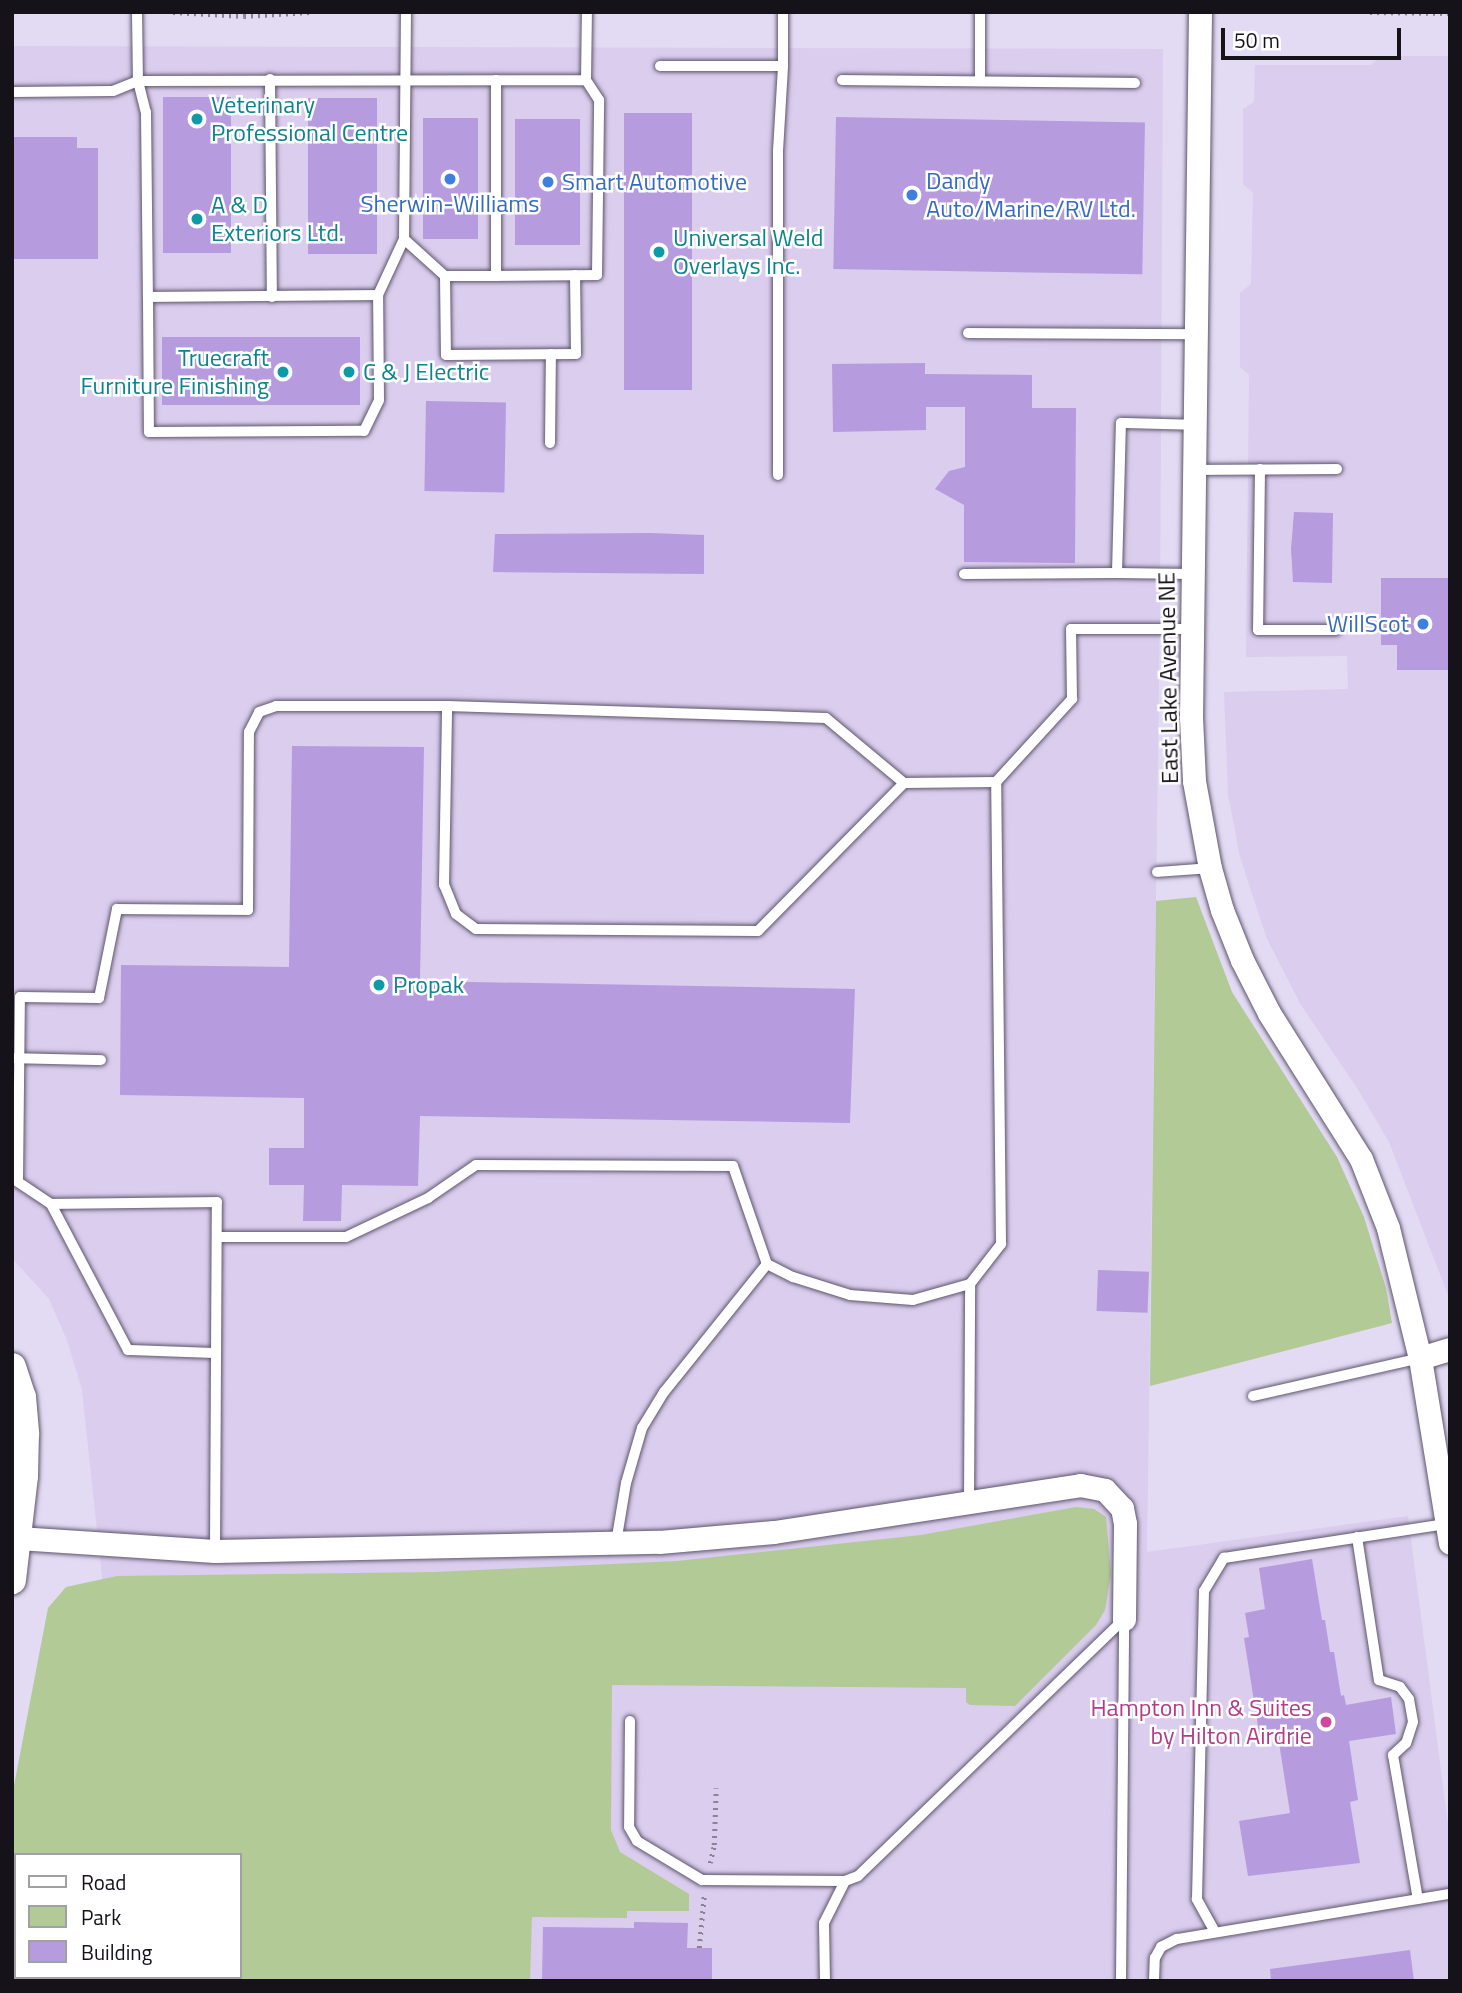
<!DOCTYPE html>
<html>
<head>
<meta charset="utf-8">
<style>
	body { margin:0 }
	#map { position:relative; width:1462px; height:1993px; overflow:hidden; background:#e3daf4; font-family:"Titillium Web",sans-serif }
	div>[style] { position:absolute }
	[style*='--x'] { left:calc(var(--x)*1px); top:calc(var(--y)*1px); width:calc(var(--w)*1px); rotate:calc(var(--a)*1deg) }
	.built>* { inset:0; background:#dacdee }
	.green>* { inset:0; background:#b1ca96 }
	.building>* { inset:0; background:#b69bdf; transform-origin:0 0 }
	.path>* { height:4.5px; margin-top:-2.25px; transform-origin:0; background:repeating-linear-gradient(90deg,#898395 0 2px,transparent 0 7px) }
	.roads { filter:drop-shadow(0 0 2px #5e566c) drop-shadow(0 0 2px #5e566c) }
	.service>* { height:10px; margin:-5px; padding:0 5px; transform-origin:5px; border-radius:5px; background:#fff }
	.minor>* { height:23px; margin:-11.5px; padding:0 11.5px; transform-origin:11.5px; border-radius:11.5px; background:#fff }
	.tertiary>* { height:28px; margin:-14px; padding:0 14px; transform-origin:14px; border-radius:14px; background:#fff }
	.dots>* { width:19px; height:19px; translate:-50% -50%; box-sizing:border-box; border:4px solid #fff; border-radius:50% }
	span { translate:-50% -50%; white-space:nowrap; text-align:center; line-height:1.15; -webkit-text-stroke:5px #fff; paint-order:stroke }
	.culture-label { font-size:24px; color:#0d838f }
	.left { translate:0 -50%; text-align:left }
	.right { translate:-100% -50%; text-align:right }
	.shop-label { font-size:24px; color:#366cbe }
	.street-label { font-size:24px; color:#15121a }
	.hotel-label { font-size:24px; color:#b23c85 }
	.frame { position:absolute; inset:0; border:14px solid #15121a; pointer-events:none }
	.legend { position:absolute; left:14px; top:1853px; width:228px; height:126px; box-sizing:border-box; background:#fff; border:2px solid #a1a0a3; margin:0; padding:9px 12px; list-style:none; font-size:21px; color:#15121a }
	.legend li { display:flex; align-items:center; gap:14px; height:35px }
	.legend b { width:35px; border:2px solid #a1a0a3 }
	.scale { position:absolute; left:1221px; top:28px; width:180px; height:32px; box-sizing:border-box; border:4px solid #15121a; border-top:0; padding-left:9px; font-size:21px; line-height:24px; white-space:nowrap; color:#15121a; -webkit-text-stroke:5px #fff; paint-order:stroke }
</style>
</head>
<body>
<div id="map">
	<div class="built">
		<div style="clip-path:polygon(12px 46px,1163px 49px,1160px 606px,1147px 1552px,1408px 1516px,1450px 1840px,1450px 1981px,68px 1981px,240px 1977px,240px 1855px,107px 1624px,82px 1390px,67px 1340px,49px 1299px,12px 1258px)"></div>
		<div style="clip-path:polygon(1381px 56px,1450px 56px,1450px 1300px,1389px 1142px,1359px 1091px,1301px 1005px,1267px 939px,1240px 857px,1228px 794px,1224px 692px,1348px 689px,1347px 656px,1246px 657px,1249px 375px,1240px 367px,1240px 293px,1251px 284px,1253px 193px,1243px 184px,1243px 109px,1254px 102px,1255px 65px,1371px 65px)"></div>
	</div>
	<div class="green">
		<div style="clip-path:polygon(1196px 897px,1232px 992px,1337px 1157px,1364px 1217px,1386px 1288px,1392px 1323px,1150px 1386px,1156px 901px)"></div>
		<div style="clip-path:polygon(evenodd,1076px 1507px,1094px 1509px,1106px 1517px,1111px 1574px,1105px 1610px,1096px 1625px,1015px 1706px,970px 1705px,966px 1702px,966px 1688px,612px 1685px,611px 1830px,620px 1852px,689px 1894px,689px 1911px,627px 1911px,627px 1918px,532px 1917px,530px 1981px,12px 1981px,12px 1796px,48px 1608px,66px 1587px,117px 1576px,436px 1572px,677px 1561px,921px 1535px,1076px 1507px,16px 1855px,240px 1855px,240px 1977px,16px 1977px,16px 1855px)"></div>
	</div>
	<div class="building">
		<div style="left:163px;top:97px;width:68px;height:156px"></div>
		<div style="left:308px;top:98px;width:69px;height:156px"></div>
		<div style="left:692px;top:113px;width:277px;height:68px;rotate:90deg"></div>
		<div style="left:836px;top:117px;width:309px;height:152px;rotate:1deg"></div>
		<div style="left:423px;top:118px;width:55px;height:121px"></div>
		<div style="left:515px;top:119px;width:65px;height:126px"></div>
		<div style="clip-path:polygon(12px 137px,77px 137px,77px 148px,98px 148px,98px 259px,12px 259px)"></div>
		<div style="left:162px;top:337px;width:198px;height:68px"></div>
		<div style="clip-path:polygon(925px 363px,925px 374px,1032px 375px,1032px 408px,1076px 408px,1075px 563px,964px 562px,964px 505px,935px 489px,949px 471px,965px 467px,965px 407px,926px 407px,926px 430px,833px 432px,832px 364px)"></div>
		<div style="left:426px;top:401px;width:80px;height:90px;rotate:1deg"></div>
		<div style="clip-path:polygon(1294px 512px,1333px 513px,1332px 583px,1293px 582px,1291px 549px)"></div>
		<div style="clip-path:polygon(651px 533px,704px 535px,704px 574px,493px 572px,495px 534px)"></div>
		<div style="clip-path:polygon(1381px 578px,1450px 578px,1450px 670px,1397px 670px,1397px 645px,1381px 645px)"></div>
		<div style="clip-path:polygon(292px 746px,424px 747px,420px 981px,855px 989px,850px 1123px,420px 1116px,418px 1186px,342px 1185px,341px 1221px,303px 1221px,304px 1185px,269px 1185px,269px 1148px,304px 1148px,304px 1098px,120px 1095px,121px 965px,289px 967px)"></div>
		<div style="left:1098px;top:1270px;width:51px;height:41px;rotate:2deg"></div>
		<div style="clip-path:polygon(1312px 1559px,1322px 1620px,1325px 1620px,1330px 1652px,1334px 1652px,1341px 1696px,1344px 1695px,1346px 1705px,1391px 1697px,1396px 1734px,1349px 1741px,1358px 1800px,1350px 1802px,1360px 1863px,1248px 1876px,1239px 1821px,1290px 1813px,1278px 1736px,1260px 1739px,1244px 1638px,1249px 1637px,1245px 1613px,1265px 1609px,1259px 1568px)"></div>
		<div style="clip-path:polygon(634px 1922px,688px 1923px,687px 1948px,712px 1948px,712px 1981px,542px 1981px,543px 1927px,634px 1928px)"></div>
		<div style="clip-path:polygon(1410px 1950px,1414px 1981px,1271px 1981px,1270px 1969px)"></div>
	</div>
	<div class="path">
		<div style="--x:173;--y:12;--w:71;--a:3.2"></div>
		<div style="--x:244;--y:16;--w:66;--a:-3.5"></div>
		<div style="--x:1370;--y:12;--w:80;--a:0.7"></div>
		<div style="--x:710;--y:1863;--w:18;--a:-77"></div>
		<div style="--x:714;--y:1845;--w:57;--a:-88"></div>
		<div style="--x:699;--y:1948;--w:52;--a:-84.5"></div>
	</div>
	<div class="roads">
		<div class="service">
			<div style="--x:137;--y:12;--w:69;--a:89.2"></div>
			<div style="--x:138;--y:81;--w:448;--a:-0.1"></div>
			<div style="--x:586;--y:80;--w:68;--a:-89.2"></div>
			<div style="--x:980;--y:12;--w:69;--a:90"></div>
			<div style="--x:660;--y:66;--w:123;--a:0"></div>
			<div style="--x:783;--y:66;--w:54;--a:-90"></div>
			<div style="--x:270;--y:79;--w:218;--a:89.5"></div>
			<div style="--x:496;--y:80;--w:196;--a:90"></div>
			<div style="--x:496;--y:276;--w:101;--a:-0.6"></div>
			<div style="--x:597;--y:275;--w:175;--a:-89.3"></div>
			<div style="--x:599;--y:100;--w:24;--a:-123"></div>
			<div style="--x:842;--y:80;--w:293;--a:0.6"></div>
			<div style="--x:12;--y:92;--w:101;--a:-0.6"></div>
			<div style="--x:113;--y:91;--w:27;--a:-22"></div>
			<div style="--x:138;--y:81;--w:32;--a:76"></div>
			<div style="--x:146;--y:112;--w:185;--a:89.4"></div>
			<div style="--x:148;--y:297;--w:230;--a:-0.5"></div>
			<div style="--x:378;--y:295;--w:62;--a:-65.1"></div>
			<div style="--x:404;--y:239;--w:227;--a:-89.5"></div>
			<div style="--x:404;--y:239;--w:55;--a:42.1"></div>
			<div style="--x:496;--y:276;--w:51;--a:180"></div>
			<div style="--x:445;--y:276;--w:79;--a:89.3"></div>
			<div style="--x:446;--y:355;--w:130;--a:-0.4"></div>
			<div style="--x:576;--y:354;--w:79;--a:-90.7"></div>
			<div style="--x:148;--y:297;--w:135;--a:89.6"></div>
			<div style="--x:149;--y:432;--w:215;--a:-0.3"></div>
			<div style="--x:364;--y:431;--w:34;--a:-64"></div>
			<div style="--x:379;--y:400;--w:105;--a:-90.5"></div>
			<div style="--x:968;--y:333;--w:228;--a:0.3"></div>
			<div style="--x:550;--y:443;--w:89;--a:-89.4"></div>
			<div style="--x:1260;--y:469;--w:161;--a:90.7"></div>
			<div style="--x:1258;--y:630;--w:78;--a:0"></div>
			<div style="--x:1194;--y:470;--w:143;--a:-0.4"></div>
			<div style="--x:778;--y:475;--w:324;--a:-90"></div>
			<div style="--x:778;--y:151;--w:85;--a:-86.6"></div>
			<div style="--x:964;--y:574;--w:153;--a:-0.4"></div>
			<div style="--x:1193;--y:574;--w:76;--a:-179.2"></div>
			<div style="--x:1117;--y:573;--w:150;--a:-88.5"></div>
			<div style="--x:1121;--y:423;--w:74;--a:1.5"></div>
			<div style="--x:904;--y:783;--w:92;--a:-0.6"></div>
			<div style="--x:996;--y:782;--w:113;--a:-47.5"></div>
			<div style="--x:1072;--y:699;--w:70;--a:-90.8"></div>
			<div style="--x:1071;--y:629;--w:121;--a:0"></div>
			<div style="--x:1157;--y:872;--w:53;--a:-4.3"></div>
			<div style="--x:12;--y:1058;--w:89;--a:1.3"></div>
			<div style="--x:12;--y:1178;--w:47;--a:33.7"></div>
			<div style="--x:18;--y:1181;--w:184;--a:-89.4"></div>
			<div style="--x:20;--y:997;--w:79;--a:0.7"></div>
			<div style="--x:99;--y:998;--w:91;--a:-78.6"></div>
			<div style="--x:117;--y:909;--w:131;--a:0.4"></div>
			<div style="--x:248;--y:910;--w:178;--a:-89.7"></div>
			<div style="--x:249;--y:732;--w:22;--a:-63"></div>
			<div style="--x:259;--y:712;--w:18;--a:-19"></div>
			<div style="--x:276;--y:706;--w:171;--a:0"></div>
			<div style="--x:447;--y:706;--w:379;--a:1.8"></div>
			<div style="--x:826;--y:718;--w:102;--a:39.8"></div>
			<div style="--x:904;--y:783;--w:208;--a:134.6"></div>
			<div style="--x:758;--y:931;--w:282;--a:-179.6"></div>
			<div style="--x:476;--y:929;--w:25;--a:-143"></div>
			<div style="--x:456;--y:914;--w:31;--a:-112"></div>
			<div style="--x:444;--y:885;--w:179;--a:-89"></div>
			<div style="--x:217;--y:1237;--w:129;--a:0"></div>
			<div style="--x:346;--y:1237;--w:91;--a:-25.4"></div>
			<div style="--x:428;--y:1198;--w:58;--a:-34.5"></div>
			<div style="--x:476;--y:1165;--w:257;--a:0.2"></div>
			<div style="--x:733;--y:1166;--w:104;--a:70.9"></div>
			<div style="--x:767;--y:1264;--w:164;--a:128.8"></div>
			<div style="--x:664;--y:1392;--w:42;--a:121.4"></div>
			<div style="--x:642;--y:1428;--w:57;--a:106.2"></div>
			<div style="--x:626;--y:1483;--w:61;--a:99.5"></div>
			<div style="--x:767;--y:1264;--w:29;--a:27"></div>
			<div style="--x:793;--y:1277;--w:60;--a:17.5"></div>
			<div style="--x:850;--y:1295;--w:63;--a:4.5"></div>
			<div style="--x:913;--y:1300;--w:59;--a:-15.7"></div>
			<div style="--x:970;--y:1284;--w:51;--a:-52.2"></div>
			<div style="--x:1001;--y:1244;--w:462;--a:-90.6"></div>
			<div style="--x:1253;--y:1396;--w:171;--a:-12.8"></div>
			<div style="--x:969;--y:1503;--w:219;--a:-89.7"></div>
			<div style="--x:1357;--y:1537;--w:145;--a:81.3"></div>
			<div style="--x:1379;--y:1680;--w:22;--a:18"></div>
			<div style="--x:1400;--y:1687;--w:15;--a:53"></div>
			<div style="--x:1409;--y:1699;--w:23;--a:80"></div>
			<div style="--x:1413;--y:1722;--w:22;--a:108"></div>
			<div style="--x:1406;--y:1743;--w:18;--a:137"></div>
			<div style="--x:1393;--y:1755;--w:146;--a:80.2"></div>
			<div style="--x:215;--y:1551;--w:349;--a:-89.7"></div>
			<div style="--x:217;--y:1202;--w:166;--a:179.3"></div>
			<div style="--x:51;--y:1204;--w:165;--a:62.2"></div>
			<div style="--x:128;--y:1350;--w:88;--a:2"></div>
			<div style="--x:630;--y:1721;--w:106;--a:90.5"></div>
			<div style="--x:629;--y:1827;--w:16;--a:60"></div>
			<div style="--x:637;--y:1841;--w:76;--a:31"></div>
			<div style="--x:702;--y:1880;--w:143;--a:0.4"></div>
			<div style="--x:845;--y:1881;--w:14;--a:-21"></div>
			<div style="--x:858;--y:1876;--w:370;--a:-44"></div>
			<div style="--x:1215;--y:1932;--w:38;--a:-119"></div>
			<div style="--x:1197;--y:1899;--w:308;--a:-88.7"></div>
			<div style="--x:1204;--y:1591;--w:39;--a:-59"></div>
			<div style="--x:1224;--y:1558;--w:226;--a:-8.7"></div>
			<div style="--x:825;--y:1981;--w:58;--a:-91"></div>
			<div style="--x:824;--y:1923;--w:47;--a:-63.4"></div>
			<div style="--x:1121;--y:1981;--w:362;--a:-89.5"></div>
			<div style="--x:1154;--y:1981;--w:23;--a:-88"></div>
			<div style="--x:1155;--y:1958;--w:13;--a:-61"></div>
			<div style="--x:1161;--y:1947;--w:18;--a:-27"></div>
			<div style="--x:1177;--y:1939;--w:277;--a:-9.4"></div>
		</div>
		<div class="minor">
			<div style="--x:1200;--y:12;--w:705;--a:90.73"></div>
			<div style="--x:1191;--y:717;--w:64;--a:87.3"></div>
			<div style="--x:1194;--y:781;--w:88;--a:79.6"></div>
			<div style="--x:1210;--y:868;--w:44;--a:74.1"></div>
			<div style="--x:1222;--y:910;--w:54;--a:68.2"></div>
			<div style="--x:1242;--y:960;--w:59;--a:63"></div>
			<div style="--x:1269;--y:1013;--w:173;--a:57.8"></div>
			<div style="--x:1361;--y:1159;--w:74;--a:68.6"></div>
			<div style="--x:1388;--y:1228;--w:134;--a:76.2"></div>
			<div style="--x:1420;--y:1358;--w:187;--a:80.8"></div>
			<div style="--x:1420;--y:1358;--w:31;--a:-17"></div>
			<div style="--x:18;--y:1538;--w:197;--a:3.8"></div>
			<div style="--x:215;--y:1551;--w:444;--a:-1.2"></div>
			<div style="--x:659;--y:1542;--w:115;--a:-5"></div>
			<div style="--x:774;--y:1532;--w:310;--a:-8.7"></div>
			<div style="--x:1080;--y:1485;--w:25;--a:11"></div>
			<div style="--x:1105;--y:1490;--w:25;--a:47"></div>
			<div style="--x:1122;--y:1508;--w:16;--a:79"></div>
			<div style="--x:1125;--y:1524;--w:95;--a:90.6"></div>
		</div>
		<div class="tertiary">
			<div style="--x:12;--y:1367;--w:32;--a:72"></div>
			<div style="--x:22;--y:1397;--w:37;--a:85"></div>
			<div style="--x:25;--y:1434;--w:42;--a:91.4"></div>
			<div style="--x:24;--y:1476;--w:105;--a:96.6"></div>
		</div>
	</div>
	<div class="dots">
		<div style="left:197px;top:119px;background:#0f9aa8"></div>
		<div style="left:450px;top:179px;background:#3f7fe0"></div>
		<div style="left:548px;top:182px;background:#3f7fe0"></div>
		<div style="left:912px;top:195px;background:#3f7fe0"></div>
		<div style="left:197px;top:219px;background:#0f9aa8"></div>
		<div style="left:659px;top:252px;background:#0f9aa8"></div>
		<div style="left:283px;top:372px;background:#0f9aa8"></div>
		<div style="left:349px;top:372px;background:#0f9aa8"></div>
		<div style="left:1423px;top:624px;background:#3f7fe0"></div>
		<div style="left:379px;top:985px;background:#0f9aa8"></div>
		<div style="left:1326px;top:1722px;background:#d1479c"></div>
	</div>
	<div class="culture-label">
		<span class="left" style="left:211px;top:119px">Veterinary<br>Professional Centre</span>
		<span class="left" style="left:211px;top:219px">A &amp; D<br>Exteriors Ltd.</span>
		<span class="left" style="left:673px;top:252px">Universal Weld<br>Overlays Inc.</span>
		<span class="right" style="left:269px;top:372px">Truecraft<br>Furniture Finishing</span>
		<span class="left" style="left:363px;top:372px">C &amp; J Electric</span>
		<span class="left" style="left:393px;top:985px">Propak</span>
	</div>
	<div class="shop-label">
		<span class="left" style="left:926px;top:195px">Dandy<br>Auto/Marine/RV Ltd.</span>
		<span class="left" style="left:562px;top:182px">Smart Automotive</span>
		<span style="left:450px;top:204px">Sherwin-Williams</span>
		<span class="right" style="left:1409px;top:624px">WillScot</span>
	</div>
	<div class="street-label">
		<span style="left:1168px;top:678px;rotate:-91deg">East Lake Avenue NE</span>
	</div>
	<div class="hotel-label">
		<span class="right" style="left:1312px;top:1722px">Hampton Inn &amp; Suites<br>by Hilton Airdrie</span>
	</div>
	<div class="frame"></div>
	<ul class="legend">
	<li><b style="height:9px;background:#fff"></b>Road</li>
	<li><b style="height:19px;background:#b1ca96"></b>Park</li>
	<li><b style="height:19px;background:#b69bdf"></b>Building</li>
	</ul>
	<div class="scale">50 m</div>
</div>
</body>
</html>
